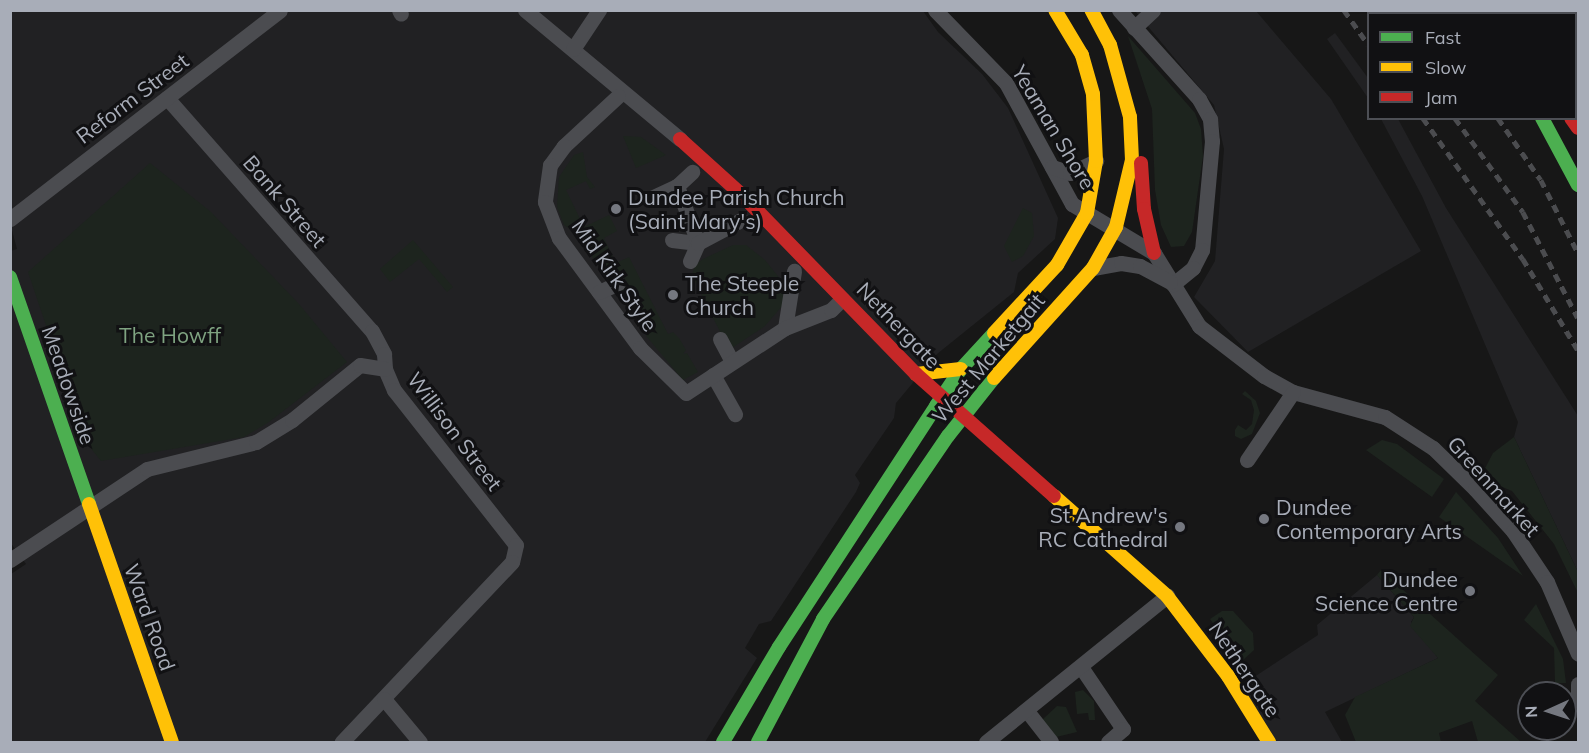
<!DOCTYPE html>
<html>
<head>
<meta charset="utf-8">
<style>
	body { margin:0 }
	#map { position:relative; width:1589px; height:753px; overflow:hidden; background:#171717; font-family:Mulish,sans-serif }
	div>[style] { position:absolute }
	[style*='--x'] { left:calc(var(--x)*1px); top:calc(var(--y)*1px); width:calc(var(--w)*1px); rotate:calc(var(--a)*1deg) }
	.built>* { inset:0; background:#212123 }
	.green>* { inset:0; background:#1d241e }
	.street>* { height:15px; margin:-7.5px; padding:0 7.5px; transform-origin:7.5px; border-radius:7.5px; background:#4b4c50 }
	.fast>* { height:14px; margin:-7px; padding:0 7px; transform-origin:7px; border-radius:7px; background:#4caf50 }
	.slow>* { height:14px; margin:-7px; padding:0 7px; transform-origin:7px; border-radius:7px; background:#ffc107 }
	.jam>* { height:14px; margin:-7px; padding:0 7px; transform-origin:7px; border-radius:7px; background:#c62828 }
	.rail>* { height:4.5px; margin-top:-2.25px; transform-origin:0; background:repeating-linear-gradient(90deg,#4b4c4f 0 8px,transparent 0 14px) }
	.dots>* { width:16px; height:16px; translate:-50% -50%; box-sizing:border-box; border:3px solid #111113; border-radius:50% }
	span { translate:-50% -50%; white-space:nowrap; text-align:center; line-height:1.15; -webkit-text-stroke:6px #111113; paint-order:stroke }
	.street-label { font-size:21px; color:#a8adb8 }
	.poi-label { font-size:21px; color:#a8adb8 }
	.left { translate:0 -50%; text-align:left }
	.right { translate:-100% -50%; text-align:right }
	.park-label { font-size:21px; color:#7fa381 }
	.frame { position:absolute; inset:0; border:12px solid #a8adb8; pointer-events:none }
	.legend { position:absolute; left:1367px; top:12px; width:210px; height:108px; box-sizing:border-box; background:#111113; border:2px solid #4d4f55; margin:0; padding:8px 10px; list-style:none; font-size:18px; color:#a8adb8 }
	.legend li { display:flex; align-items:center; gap:12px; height:30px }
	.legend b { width:30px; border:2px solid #4d4f55 }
	.north { position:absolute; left:1517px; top:681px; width:60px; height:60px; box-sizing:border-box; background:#111113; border:2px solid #4d4f55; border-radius:50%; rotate:267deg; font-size:16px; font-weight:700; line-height:24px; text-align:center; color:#a8adb8 }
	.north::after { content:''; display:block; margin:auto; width:21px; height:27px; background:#757880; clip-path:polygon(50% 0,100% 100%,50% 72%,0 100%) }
</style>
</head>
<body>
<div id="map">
	<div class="built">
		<div style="clip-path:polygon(11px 10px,923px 11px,938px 32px,982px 74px,1008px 108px,1058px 218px,1055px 239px,1018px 273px,1014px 292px,937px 354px,896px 403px,894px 418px,855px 475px,860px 483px,856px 492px,771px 621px,759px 624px,745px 648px,757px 658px,705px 742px,11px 742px,11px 574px,26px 564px,10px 542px,10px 251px,17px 249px,10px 223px)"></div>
		<div style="clip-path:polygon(1135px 11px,1256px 11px,1331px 99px,1421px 251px,1248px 352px,1194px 297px,1215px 261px,1224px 149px,1214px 105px)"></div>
		<div style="clip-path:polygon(1507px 11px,1578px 11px,1578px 113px,1576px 14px)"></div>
		<div style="clip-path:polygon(1335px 33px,1368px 78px,1368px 98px,1327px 39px)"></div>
		<div style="clip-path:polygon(1381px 119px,1398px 119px,1446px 208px,1578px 416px,1578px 572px,1514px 437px,1518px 422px,1422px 196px)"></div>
		<div style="clip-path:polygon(1377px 575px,1414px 617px,1411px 622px,1438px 658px,1325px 712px,1342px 742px,1274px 742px,1242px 685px,1318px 635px,1317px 625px)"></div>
	</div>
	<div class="green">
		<div style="clip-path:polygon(1128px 36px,1195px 113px,1201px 129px,1203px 156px,1192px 232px,1184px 246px,1171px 247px,1161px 225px,1155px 190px,1152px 109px)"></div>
		<div style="clip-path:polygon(623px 136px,641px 137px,666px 155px,636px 168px)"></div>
		<div style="clip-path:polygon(583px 152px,587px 177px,595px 187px,590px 189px,586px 181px,566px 190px,584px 227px,609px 215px,617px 231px,604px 238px,616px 263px,629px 257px,668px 334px,673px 332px,679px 338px,686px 350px,683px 354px,687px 353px,698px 372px,683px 380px,647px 337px,618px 283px,608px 280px,578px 235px,564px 225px,557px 207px,559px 177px,574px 155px)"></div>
		<div style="clip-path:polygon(150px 163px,211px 212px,299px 304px,347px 362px,269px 422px,244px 437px,101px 461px,85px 441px,28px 272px)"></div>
		<div style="clip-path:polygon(1023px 208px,1032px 213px,1034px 236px,1023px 256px,1012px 262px,1004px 246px)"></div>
		<div style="clip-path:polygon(413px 240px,453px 287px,447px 292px,419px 259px,390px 282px,380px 269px)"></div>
		<div style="clip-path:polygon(733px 245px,746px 245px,765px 260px,781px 280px,784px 297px,783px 305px,765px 326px,729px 350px,692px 275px,695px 265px,703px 259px)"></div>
		<div style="clip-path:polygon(1245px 391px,1256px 401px,1260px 413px,1252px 434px,1241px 439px,1235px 436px,1235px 430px,1238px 425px,1246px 430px,1252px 424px,1254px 410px,1251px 400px,1242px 394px)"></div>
		<div style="clip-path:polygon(1514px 437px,1578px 572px,1578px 593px,1554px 544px,1512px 491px,1485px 480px,1482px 474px,1493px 453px)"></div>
		<div style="clip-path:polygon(1382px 440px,1397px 444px,1444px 479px,1432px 497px,1366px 450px)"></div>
		<div style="clip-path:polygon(1456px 492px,1498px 538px,1523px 576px,1439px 517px)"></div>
		<div style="clip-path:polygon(1381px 570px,1498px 675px,1475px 701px,1521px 742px,1478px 742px,1472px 721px,1439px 733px,1441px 742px,1356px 742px,1345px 715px,1355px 697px,1438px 658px,1410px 626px,1414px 617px,1377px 575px)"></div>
		<div style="clip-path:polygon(1536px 604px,1563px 659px,1566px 683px,1555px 683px,1554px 648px,1524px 620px)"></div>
		<div style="clip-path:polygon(1222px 611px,1233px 611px,1253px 633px,1254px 650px,1241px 662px,1210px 619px)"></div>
		<div style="clip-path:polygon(1083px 690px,1094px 701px,1095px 720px,1089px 720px,1088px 713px,1077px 714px,1075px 692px)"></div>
		<div style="clip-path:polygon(1057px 706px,1066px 707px,1077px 732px,1052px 738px,1042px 720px)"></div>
	</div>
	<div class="street">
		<div style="--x:399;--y:10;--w:4;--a:63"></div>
		<div style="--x:525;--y:10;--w:202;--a:39.8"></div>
		<div style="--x:935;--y:10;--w:102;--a:45.8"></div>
		<div style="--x:1006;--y:83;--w:138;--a:61.4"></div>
		<div style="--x:1072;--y:204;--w:96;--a:30.9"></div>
		<div style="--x:1154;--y:253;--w:86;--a:58.3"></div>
		<div style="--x:1199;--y:326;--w:82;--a:37.6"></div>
		<div style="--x:1264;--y:376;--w:33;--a:29"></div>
		<div style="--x:1293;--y:392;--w:95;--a:15.2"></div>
		<div style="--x:1385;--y:417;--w:57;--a:32.9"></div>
		<div style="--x:1433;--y:448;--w:59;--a:44.3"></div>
		<div style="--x:1475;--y:489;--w:57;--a:47.9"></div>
		<div style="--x:1513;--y:531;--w:61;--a:56.3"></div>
		<div style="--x:1547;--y:582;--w:78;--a:66.7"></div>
		<div style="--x:1119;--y:10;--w:120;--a:48"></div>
		<div style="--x:1199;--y:99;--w:23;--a:61"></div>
		<div style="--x:1210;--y:119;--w:22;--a:85"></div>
		<div style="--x:1212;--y:141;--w:109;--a:95.2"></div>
		<div style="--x:1202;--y:250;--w:20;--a:117"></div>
		<div style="--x:1193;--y:268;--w:26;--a:141"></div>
		<div style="--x:1134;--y:28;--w:26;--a:-43"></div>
		<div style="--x:573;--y:49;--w:47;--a:-56.3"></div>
		<div style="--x:618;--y:96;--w:74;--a:137.2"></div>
		<div style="--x:564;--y:146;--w:24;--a:126"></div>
		<div style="--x:550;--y:165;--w:37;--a:98"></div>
		<div style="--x:545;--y:202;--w:39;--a:69"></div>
		<div style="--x:559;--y:238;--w:137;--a:53.6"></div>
		<div style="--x:640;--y:348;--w:64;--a:44.4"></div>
		<div style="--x:167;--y:98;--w:310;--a:48.7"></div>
		<div style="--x:372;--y:331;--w:26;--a:62"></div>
		<div style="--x:384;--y:354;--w:15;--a:86"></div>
		<div style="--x:385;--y:369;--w:23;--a:67"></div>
		<div style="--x:394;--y:390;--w:197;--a:51.8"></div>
		<div style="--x:516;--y:545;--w:17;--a:103"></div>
		<div style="--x:512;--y:562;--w:248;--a:133.4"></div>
		<div style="--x:1052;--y:167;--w:19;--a:18"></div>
		<div style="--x:1070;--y:173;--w:29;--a:-25"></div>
		<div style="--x:651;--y:198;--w:29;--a:-25"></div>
		<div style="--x:10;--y:219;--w:341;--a:-37.7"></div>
		<div style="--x:672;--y:240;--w:26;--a:7"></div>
		<div style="--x:698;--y:243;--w:61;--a:-110.2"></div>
		<div style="--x:677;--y:186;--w:21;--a:-43"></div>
		<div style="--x:690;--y:261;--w:20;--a:-66"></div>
		<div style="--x:698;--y:243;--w:49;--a:-28.1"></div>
		<div style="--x:1093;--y:268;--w:28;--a:-10"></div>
		<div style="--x:1121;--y:263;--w:19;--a:9"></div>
		<div style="--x:1140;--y:266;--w:34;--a:28"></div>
		<div style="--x:599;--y:292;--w:21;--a:-25"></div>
		<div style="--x:785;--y:328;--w:58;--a:-81"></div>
		<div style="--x:720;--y:339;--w:26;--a:62"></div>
		<div style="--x:713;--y:375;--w:45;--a:60.6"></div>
		<div style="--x:686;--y:393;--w:118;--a:-33.3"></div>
		<div style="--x:785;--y:328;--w:49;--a:-21.4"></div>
		<div style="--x:831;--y:310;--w:10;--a:-45"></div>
		<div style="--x:1247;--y:460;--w:82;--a:-55.9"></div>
		<div style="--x:10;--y:560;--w:164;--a:-33.6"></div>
		<div style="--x:147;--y:469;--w:112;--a:-13.9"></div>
		<div style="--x:256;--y:442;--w:42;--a:-31.4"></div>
		<div style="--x:292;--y:420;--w:87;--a:-39"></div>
		<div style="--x:360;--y:365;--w:25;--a:9"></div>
		<div style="--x:1081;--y:667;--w:75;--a:55.9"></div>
		<div style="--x:1123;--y:729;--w:20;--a:139"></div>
		<div style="--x:1578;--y:684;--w:17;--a:90"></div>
		<div style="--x:384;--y:699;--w:56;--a:50.1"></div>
		<div style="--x:1027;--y:711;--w:39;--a:52"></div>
		<div style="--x:986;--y:742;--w:233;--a:-38.9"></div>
	</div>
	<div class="fast">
		<div style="--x:1542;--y:118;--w:76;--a:61.8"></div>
		<div style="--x:10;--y:277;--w:240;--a:70.8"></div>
		<div style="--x:723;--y:742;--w:110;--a:-59.5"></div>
		<div style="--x:779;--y:647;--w:288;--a:-56.9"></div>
		<div style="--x:936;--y:406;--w:45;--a:-56"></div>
		<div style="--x:961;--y:369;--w:49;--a:-47.5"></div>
		<div style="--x:758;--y:742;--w:139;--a:-62.1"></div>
		<div style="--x:823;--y:619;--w:222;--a:-55.7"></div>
		<div style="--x:948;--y:436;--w:74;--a:-51.6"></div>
	</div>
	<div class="slow">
		<div style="--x:1471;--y:10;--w:4;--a:63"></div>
		<div style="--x:1493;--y:10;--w:4;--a:63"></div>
		<div style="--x:994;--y:333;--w:93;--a:-47.2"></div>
		<div style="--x:1057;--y:265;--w:60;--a:-60"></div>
		<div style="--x:1087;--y:213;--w:53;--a:-80.2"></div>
		<div style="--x:1096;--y:161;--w:67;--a:-92.6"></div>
		<div style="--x:1093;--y:94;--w:41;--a:-105.8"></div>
		<div style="--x:1082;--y:55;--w:52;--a:-121"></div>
		<div style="--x:916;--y:374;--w:45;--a:-6.3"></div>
		<div style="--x:994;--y:378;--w:148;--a:-48"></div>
		<div style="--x:1093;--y:268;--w:47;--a:-60.7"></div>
		<div style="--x:1116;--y:227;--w:69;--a:-76.6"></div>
		<div style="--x:1132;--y:160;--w:43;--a:-92.7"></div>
		<div style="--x:1130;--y:117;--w:75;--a:-105.5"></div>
		<div style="--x:1110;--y:45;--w:40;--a:-118"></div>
		<div style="--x:1054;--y:496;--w:151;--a:41.5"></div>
		<div style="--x:1167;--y:596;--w:101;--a:52.7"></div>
		<div style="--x:1228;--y:676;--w:78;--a:58.2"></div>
		<div style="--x:89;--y:504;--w:252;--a:70.8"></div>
	</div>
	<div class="jam">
		<div style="--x:1571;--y:118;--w:12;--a:55"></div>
		<div style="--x:680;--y:139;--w:85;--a:42.1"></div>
		<div style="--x:743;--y:196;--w:248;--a:45.8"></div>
		<div style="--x:916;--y:374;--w:184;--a:41.5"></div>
		<div style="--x:1141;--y:163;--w:46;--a:86.3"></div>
		<div style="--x:1144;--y:209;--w:45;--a:77.2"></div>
	</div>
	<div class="rail">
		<div style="--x:1344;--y:10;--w:42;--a:54.8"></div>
		<div style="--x:1417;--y:10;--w:4;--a:63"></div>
		<div style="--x:1423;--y:118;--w:173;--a:54.7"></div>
		<div style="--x:1523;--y:259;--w:106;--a:58.9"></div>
		<div style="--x:1455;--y:118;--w:116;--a:54.1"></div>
		<div style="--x:1523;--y:212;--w:119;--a:62.6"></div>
		<div style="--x:1498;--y:118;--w:75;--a:55.3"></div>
		<div style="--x:1541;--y:180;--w:82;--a:63.1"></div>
	</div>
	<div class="dots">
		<div style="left:616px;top:209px;background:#757880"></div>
		<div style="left:673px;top:295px;background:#757880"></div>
		<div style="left:1264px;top:519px;background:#757880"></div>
		<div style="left:1180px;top:527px;background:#757880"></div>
		<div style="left:1470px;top:591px;background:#757880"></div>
	</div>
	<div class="street-label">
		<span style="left:132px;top:98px;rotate:-37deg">Reform Street</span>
		<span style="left:1054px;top:127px;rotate:59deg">Yeaman Shore</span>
		<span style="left:285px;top:201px;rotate:49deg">Bank Street</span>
		<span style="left:615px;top:275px;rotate:55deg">Mid Kirk Style</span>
		<span style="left:899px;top:325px;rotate:46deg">Nethergate</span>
		<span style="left:988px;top:358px;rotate:-50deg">West Marketgait</span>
		<span style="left:69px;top:385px;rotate:71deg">Meadowside</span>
		<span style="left:455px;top:431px;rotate:53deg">Willison Street</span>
		<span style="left:1494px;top:486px;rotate:48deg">Greenmarket</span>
		<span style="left:150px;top:617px;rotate:70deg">Ward Road</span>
		<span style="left:1245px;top:669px;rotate:56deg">Nethergate</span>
	</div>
	<div class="poi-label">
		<span class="left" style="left:628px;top:209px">Dundee Parish Church<br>(Saint Mary's)</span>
		<span class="left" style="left:685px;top:295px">The Steeple<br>Church</span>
		<span class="left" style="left:1276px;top:519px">Dundee<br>Contemporary Arts</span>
		<span class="right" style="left:1168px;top:527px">St Andrew's<br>RC Cathedral</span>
		<span class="right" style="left:1458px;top:591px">Dundee<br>Science Centre</span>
	</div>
	<div class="park-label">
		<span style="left:170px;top:335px">The Howff</span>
	</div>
	<div class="frame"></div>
	<ul class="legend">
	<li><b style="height:8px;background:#4caf50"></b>Fast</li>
	<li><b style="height:8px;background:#ffc107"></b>Slow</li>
	<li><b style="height:8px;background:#c62828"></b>Jam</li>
	</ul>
	<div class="north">N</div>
</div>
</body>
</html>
